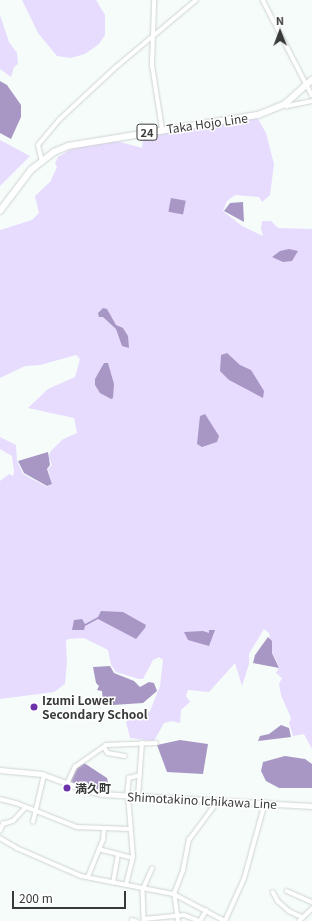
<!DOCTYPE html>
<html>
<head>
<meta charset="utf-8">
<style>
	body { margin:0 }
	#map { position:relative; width:312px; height:921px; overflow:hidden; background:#f5fcfa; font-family:Georgia,"Noto Sans JP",serif }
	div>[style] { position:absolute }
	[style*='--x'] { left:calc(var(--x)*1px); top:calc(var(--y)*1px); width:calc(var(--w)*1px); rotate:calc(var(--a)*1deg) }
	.green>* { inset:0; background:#e8dcfe }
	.water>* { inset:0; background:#a897c5; transform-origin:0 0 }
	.roads { filter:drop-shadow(0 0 1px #ced4d3) drop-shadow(0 0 1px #ced4d3) }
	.minor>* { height:3.5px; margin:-1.75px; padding:0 1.75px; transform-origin:1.75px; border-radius:1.75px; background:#fff }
	.tertiary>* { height:4px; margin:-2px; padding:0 2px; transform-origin:2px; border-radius:2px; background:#fff }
	.secondary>* { height:4.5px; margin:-2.25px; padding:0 2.25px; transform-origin:2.25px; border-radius:2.25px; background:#fff }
	.primary>* { height:5.5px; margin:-2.75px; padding:0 2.75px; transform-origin:2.75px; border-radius:2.75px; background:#fff }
	.dots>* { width:11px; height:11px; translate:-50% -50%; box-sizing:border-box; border:2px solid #fff; border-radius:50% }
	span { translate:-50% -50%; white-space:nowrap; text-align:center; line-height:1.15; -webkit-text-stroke:3px #fff; paint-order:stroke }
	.shield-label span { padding:1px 3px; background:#fff; border:1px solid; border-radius:3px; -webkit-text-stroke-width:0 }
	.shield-label { font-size:11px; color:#373a39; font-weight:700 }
	.street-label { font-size:12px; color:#373a39 }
	.poi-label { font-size:12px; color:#373a39; font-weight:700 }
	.left { translate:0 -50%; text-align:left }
	.north { position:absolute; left:260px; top:12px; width:40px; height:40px; -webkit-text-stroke:3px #fff; paint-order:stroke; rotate:359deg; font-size:11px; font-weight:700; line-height:16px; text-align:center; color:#373a39 }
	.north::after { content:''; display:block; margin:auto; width:14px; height:18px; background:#373a39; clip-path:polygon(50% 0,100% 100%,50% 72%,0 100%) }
	.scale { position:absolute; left:12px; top:891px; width:114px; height:18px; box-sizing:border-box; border:2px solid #373a39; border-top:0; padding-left:5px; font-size:12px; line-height:14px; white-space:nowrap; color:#373a39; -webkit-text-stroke:3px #fff; paint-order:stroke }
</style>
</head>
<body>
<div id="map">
	<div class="green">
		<div style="clip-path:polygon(22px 0,96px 0,105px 15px,105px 35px,99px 44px,85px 54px,71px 58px,57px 56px,38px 33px)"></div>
		<div style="clip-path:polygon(0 15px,9px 42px,17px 53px,18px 64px,14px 67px,11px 77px,0 69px)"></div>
		<div style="clip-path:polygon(257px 117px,266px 133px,274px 164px,270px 195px,262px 202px,259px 197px,235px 195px,227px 201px,223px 211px,242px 226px,263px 236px,261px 229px,262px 221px,271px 221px,278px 228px,312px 229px,312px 749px,304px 734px,293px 736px,289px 723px,291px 718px,281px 695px,279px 684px,282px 678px,276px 673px,279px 667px,272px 652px,269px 633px,264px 629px,249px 654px,249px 664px,242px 686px,235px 663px,209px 692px,188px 690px,186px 696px,190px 702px,181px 710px,180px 723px,172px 721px,164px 723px,154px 741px,130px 738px,126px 722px,138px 712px,147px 714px,150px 711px,160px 686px,163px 660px,159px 657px,153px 660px,143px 679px,139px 679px,116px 672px,111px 665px,108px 650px,84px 638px,68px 639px,66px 641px,67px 662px,65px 684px,54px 692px,0 699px,0 481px,9px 474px,13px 476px,14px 472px,12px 456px,0 449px,0 437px,16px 445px,17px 461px,23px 474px,47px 487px,52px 484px,48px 469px,52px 465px,49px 458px,50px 452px,63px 439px,77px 433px,74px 418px,28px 408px,48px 389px,75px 377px,80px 359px,76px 355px,40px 365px,25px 366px,0 378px,0 230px,32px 220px,39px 213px,35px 196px,50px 182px,57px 167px,55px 163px,58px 157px,73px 148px,113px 140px,142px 148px,144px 135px,199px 129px)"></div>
		<div style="clip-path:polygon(0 140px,30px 156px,0 186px)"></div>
	</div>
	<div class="water">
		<div style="clip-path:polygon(0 81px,7px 85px,21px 105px,21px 117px,11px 139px,0 133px)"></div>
		<div style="left:171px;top:198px;width:15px;height:14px;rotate:11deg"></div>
		<div style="clip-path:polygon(243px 202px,244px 222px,224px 211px,230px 203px)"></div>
		<div style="clip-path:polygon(289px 249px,298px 251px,292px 261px,283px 262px,272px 257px,280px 251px)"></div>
		<div style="clip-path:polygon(103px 308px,107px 309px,116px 325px,123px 328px,128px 336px,129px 348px,122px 346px,116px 329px,103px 317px,99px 317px,98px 313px)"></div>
		<div style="clip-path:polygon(227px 353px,240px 365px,251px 370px,264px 391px,263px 398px,229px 380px,220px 371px,221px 355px)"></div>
		<div style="clip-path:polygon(104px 363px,108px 363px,114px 384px,113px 398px,111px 399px,100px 393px,95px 385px,95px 379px)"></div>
		<div style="clip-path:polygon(205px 414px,219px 436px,217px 442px,202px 447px,197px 444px,199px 425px,200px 416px)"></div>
		<div style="clip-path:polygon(48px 452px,50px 465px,47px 469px,52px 484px,47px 486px,24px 473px,18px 461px)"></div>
		<div style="clip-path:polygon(101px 611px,123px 612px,146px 625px,145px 628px,136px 639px,98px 619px,85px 626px,84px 630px,72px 630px,74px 620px,82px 619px,85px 624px,98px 617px)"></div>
		<div style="clip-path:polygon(209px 630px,215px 630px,209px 646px,188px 640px,184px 632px,203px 631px,209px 633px)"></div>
		<div style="clip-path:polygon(268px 637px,272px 641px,272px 653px,279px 668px,253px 663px,255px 655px)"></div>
		<div style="clip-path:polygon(110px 666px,114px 673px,134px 681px,140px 687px,149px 682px,154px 683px,157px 691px,143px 703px,113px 705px,103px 702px,102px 691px,97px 690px,99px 686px,96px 683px,93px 667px)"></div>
		<div style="clip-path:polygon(281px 725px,289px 728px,291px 737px,258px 741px,260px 736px,269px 734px)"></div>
		<div style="clip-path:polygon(180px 740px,208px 744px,203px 774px,167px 772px,157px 745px)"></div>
		<div style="clip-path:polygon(285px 756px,305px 759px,312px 764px,312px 788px,279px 788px,266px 781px,261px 771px,263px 762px)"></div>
		<div style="clip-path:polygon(84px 763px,107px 778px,109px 787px,96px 789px,70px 782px,76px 768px)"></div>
	</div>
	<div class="roads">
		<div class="minor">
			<div style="--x:263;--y:0;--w:107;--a:62.7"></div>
			<div style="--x:153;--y:35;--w:35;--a:-88"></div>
			<div style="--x:285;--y:104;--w:3;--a:45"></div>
			<div style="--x:287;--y:106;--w:25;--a:-11"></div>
			<div style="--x:104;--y:747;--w:7;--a:56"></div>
			<div style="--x:108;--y:753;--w:17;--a:10"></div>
			<div style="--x:67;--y:784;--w:19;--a:-65"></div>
			<div style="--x:75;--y:767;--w:38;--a:-35"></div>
			<div style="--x:106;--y:745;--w:50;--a:-2.3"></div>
			<div style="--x:127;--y:796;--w:18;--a:-84"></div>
			<div style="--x:129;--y:778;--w:11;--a:-15"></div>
			<div style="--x:138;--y:796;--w:53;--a:-85.7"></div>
			<div style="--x:0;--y:799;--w:16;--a:14"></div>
			<div style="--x:16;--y:803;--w:66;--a:21.5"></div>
			<div style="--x:77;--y:827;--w:53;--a:2.2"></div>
			<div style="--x:33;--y:822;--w:48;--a:-76.8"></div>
			<div style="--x:0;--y:831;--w:8;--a:-67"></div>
			<div style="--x:3;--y:824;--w:10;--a:-17"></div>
			<div style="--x:13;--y:821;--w:18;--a:-47"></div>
			<div style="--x:0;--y:838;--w:20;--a:30"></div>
			<div style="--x:17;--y:848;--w:70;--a:23.6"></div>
			<div style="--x:81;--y:876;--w:95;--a:11"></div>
			<div style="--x:174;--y:894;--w:58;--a:27.9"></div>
			<div style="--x:99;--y:849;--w:34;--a:15"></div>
			<div style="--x:88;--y:877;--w:40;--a:-68"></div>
			<div style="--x:103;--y:840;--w:10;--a:-84"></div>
			<div style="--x:113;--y:883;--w:28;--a:-80"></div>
			<div style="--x:126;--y:885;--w:29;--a:-76"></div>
			<div style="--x:133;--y:857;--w:61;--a:-94.7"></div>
			<div style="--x:143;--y:889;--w:31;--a:88"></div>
			<div style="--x:143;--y:889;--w:22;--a:-66"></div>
			<div style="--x:287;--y:891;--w:27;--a:24"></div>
			<div style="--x:273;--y:892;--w:10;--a:61"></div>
			<div style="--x:278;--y:901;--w:15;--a:42"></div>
			<div style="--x:289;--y:911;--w:14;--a:25"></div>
			<div style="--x:144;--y:919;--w:40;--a:-5.7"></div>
			<div style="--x:184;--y:915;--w:17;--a:21"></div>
			<div style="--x:132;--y:920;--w:4;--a:14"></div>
			<div style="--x:178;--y:921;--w:27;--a:-98"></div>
			<div style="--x:174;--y:894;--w:26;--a:-69"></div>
			<div style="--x:183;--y:870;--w:31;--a:-79"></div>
			<div style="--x:189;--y:840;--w:49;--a:-53.4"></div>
			<div style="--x:200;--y:921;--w:12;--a:-59"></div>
			<div style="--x:225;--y:921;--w:46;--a:-65.7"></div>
			<div style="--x:244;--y:879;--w:79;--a:-74.6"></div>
			<div style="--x:299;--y:921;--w:18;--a:-43"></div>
		</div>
		<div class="tertiary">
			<div style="--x:153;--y:35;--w:30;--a:92"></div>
			<div style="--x:152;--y:65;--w:65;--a:81.1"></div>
			<div style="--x:42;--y:161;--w:16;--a:-104"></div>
			<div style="--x:38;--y:145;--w:34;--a:-50"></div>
			<div style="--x:60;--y:119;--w:76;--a:-42.9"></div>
			<div style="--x:116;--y:67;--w:104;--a:-39.9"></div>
		</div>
		<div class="secondary">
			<div style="--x:0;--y:770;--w:42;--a:5.4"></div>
			<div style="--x:42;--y:774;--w:46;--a:20.4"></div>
			<div style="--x:85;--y:790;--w:17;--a:13"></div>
			<div style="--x:102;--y:794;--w:210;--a:3.3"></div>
		</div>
		<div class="primary">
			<div style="--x:0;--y:211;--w:51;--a:-52.9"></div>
			<div style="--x:31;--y:170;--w:29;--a:-38"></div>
			<div style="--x:54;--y:152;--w:15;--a:-23"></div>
			<div style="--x:68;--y:146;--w:193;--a:-9.3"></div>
			<div style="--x:258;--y:115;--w:29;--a:-22"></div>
			<div style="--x:285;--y:104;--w:36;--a:-42"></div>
		</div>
	</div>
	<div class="dots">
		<div style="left:34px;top:707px;background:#6d33aa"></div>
		<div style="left:67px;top:788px;background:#6d33aa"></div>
	</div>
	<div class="shield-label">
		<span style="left:147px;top:132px">24</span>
	</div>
	<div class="street-label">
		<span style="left:207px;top:123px;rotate:-8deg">Taka Hojo Line</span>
		<span style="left:202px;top:800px;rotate:3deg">Shimotakino Ichikawa Line</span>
	</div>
	<div class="poi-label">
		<span class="left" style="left:42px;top:707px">Izumi Lower<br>Secondary School</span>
		<span class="left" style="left:75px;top:788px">満久町</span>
	</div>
	<div class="north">N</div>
	<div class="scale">200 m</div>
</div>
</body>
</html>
